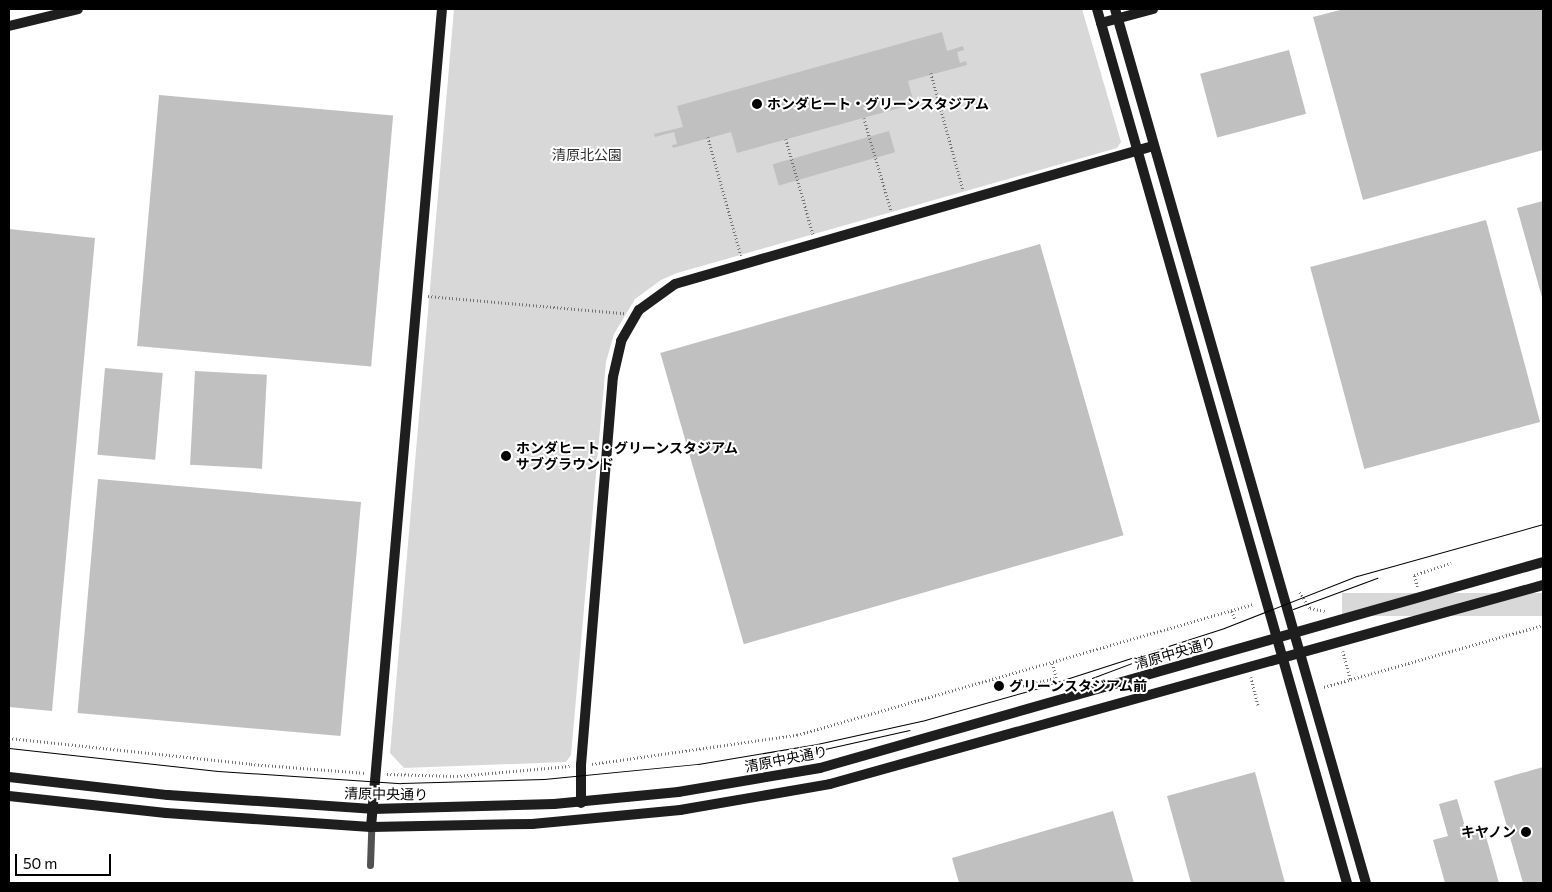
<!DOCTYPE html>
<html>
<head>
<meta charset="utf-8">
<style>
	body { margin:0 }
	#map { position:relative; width:1552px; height:892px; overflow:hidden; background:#fff; font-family:Commissioner,"Noto Sans JP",sans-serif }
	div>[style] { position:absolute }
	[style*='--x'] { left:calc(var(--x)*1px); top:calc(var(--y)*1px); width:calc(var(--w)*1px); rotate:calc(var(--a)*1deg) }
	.green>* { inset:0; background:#d8d8d8; transform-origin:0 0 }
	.building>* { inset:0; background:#c0c0c0; transform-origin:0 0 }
	.path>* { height:2.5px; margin-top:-1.25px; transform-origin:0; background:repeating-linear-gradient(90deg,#737373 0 1px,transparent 0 3.5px) }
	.lane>* { height:7px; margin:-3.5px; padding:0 3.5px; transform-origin:3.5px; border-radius:3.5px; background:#515151 }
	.secondary>* { height:10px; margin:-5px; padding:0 5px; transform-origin:5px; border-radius:5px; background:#1e1e1e }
	.tram>* { height:1px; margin:-0.5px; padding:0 0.5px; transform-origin:0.5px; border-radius:0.5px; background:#000 }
	.dots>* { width:14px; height:14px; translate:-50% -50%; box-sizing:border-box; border:2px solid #fff; border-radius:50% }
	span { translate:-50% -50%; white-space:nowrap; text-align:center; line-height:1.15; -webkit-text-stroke:4px #fff; paint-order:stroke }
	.poi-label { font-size:14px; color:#000; font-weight:700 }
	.left { translate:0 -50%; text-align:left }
	.right { translate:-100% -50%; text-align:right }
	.park-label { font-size:14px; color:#2f2f2f }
	.street-label { font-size:14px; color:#000 }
	.frame { position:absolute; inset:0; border:10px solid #000; pointer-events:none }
	.scale { position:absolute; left:15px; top:854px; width:96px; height:22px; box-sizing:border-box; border:2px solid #000; border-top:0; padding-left:6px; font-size:15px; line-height:18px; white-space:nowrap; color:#000; -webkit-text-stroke:4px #fff; paint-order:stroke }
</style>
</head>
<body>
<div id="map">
	<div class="green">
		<div style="clip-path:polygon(454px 9px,1082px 9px,1121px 142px,1117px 148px,677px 273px,661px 280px,635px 299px,614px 334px,606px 362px,571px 755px,566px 762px,404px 768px,390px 753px)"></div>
		<div style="left:1543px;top:593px;width:23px;height:201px;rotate:90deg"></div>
	</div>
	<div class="building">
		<div style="clip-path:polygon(1344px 9px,1543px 9px,1543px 150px,1363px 200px,1313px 17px)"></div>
		<div style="clip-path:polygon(942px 32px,947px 51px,963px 46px,964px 50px,957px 52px,960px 63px,966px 61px,967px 65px,908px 81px,914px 104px,737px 153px,731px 132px,673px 148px,672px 145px,677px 144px,674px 132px,655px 137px,654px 134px,683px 127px,677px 106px)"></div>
		<div style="left:1289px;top:50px;width:66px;height:92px;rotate:75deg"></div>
		<div style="left:159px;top:95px;width:235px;height:252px;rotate:5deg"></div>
		<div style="left:889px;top:131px;width:22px;height:121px;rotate:74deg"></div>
		<div style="clip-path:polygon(1543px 201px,1543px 301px,1517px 208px)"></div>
		<div style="left:1486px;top:220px;width:209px;height:182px;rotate:75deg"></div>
		<div style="clip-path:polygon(9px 229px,95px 238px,52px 711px,9px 707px)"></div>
		<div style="left:1040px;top:244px;width:303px;height:395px;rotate:74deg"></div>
		<div style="left:105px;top:368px;width:58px;height:87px;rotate:5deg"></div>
		<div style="left:195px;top:371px;width:72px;height:94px;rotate:3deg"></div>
		<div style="left:98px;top:479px;width:264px;height:235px;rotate:5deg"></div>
		<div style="clip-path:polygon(1543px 767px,1543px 883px,1523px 883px,1494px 781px)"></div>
		<div style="clip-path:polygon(1255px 772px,1285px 883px,1191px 883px,1167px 796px)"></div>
		<div style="clip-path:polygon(1457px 799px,1466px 830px,1483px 826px,1499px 883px,1445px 883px,1433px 840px,1448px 836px,1439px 804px)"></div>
		<div style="clip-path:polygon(1113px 811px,1134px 883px,959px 883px,952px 858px)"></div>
	</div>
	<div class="path">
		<div style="--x:931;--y:73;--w:120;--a:74.6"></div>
		<div style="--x:864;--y:118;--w:96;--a:73.6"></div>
		<div style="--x:708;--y:137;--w:123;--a:74.4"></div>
		<div style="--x:786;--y:139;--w:99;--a:74.1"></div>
		<div style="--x:428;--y:296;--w:197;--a:5"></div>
		<div style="--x:1417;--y:587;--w:12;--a:-104"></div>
		<div style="--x:1414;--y:575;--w:39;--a:-18"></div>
		<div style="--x:1300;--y:592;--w:19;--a:58"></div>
		<div style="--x:1310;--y:608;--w:15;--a:11"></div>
		<div style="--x:1232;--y:611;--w:9;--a:69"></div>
		<div style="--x:1343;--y:651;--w:30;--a:75"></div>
		<div style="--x:1251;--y:677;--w:29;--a:76"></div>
		<div style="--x:1023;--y:686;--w:34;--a:-14"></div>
		<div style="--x:1056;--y:678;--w:16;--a:-105"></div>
		<div style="--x:1324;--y:687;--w:228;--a:-15.8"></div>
		<div style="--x:9;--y:738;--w:243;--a:6.1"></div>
		<div style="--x:251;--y:764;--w:115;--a:4.5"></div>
		<div style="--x:592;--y:764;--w:207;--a:-8.1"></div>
		<div style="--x:797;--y:735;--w:475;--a:-16"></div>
		<div style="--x:387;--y:774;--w:70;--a:1.6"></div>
		<div style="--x:457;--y:776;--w:113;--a:-5.1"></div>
	</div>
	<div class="lane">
		<div style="--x:370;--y:865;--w:38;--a:-88"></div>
	</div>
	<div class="secondary">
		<div style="--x:1097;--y:9;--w:909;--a:74.04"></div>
		<div style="--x:1115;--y:9;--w:909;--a:73.98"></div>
		<div style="--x:1101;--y:23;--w:54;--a:-15.1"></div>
		<div style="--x:9;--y:26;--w:71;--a:-13.8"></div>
		<div style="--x:9;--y:777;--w:160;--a:6.5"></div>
		<div style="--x:168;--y:795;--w:204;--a:3.9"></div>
		<div style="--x:372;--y:809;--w:182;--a:-1.6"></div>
		<div style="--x:554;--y:804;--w:125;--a:-5.5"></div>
		<div style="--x:678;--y:792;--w:144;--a:-9.6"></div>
		<div style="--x:820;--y:768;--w:752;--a:-15.9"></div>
		<div style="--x:9;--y:796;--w:158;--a:6.2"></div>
		<div style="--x:166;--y:813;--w:205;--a:3.9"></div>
		<div style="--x:371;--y:827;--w:161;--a:-1.1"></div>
		<div style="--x:532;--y:824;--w:149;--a:-5.4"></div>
		<div style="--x:680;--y:810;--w:152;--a:-9.8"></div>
		<div style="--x:830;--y:784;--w:740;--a:-15.59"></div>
		<div style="--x:581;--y:803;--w:38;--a:-90"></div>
		<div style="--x:581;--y:765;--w:389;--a:-85.3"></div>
		<div style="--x:613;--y:377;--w:37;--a:-77"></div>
		<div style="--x:621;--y:341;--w:36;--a:-60"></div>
		<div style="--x:639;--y:310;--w:44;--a:-35.8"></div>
		<div style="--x:675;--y:284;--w:498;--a:-16.1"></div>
		<div style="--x:371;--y:827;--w:821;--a:-85.04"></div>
	</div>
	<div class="tram">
		<div style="--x:1293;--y:609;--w:90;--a:-20.3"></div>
		<div style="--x:1092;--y:678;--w:60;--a:-20.6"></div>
		<div style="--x:9;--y:748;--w:210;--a:6.3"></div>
		<div style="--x:218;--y:771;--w:183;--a:3.8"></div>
		<div style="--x:401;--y:783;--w:143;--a:-1.6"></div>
		<div style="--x:544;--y:779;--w:155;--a:-5.6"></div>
		<div style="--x:698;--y:764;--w:121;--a:-9.5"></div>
		<div style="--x:817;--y:744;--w:111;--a:-12.5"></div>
		<div style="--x:925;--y:720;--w:111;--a:-15.7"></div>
		<div style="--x:1032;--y:690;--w:202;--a:-17.9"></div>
		<div style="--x:1224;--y:628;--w:143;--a:-21.4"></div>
		<div style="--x:1357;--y:576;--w:193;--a:-15.6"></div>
		<div style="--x:807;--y:753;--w:105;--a:-12.7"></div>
	</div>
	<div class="dots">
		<div style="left:757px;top:104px;background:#000"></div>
		<div style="left:506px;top:456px;background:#000"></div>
		<div style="left:999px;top:686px;background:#000"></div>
		<div style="left:1526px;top:832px;background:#000"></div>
	</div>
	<div class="poi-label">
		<span class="left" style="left:767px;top:104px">ホンダヒート・グリーンスタジアム</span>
		<span class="left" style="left:516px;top:456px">ホンダヒート・グリーンスタジアム<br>サブグラウンド</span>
		<span class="left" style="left:1009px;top:686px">グリーンスタジアム前</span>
		<span class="right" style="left:1516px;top:832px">キヤノン</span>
	</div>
	<div class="park-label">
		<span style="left:587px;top:155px">清原北公園</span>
	</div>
	<div class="street-label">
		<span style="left:1175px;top:653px;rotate:-16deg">清原中央通り</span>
		<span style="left:786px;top:759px;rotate:-11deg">清原中央通り</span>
		<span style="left:386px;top:794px;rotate:1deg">清原中央通り</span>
	</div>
	<div class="frame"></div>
	<div class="scale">50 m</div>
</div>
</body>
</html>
